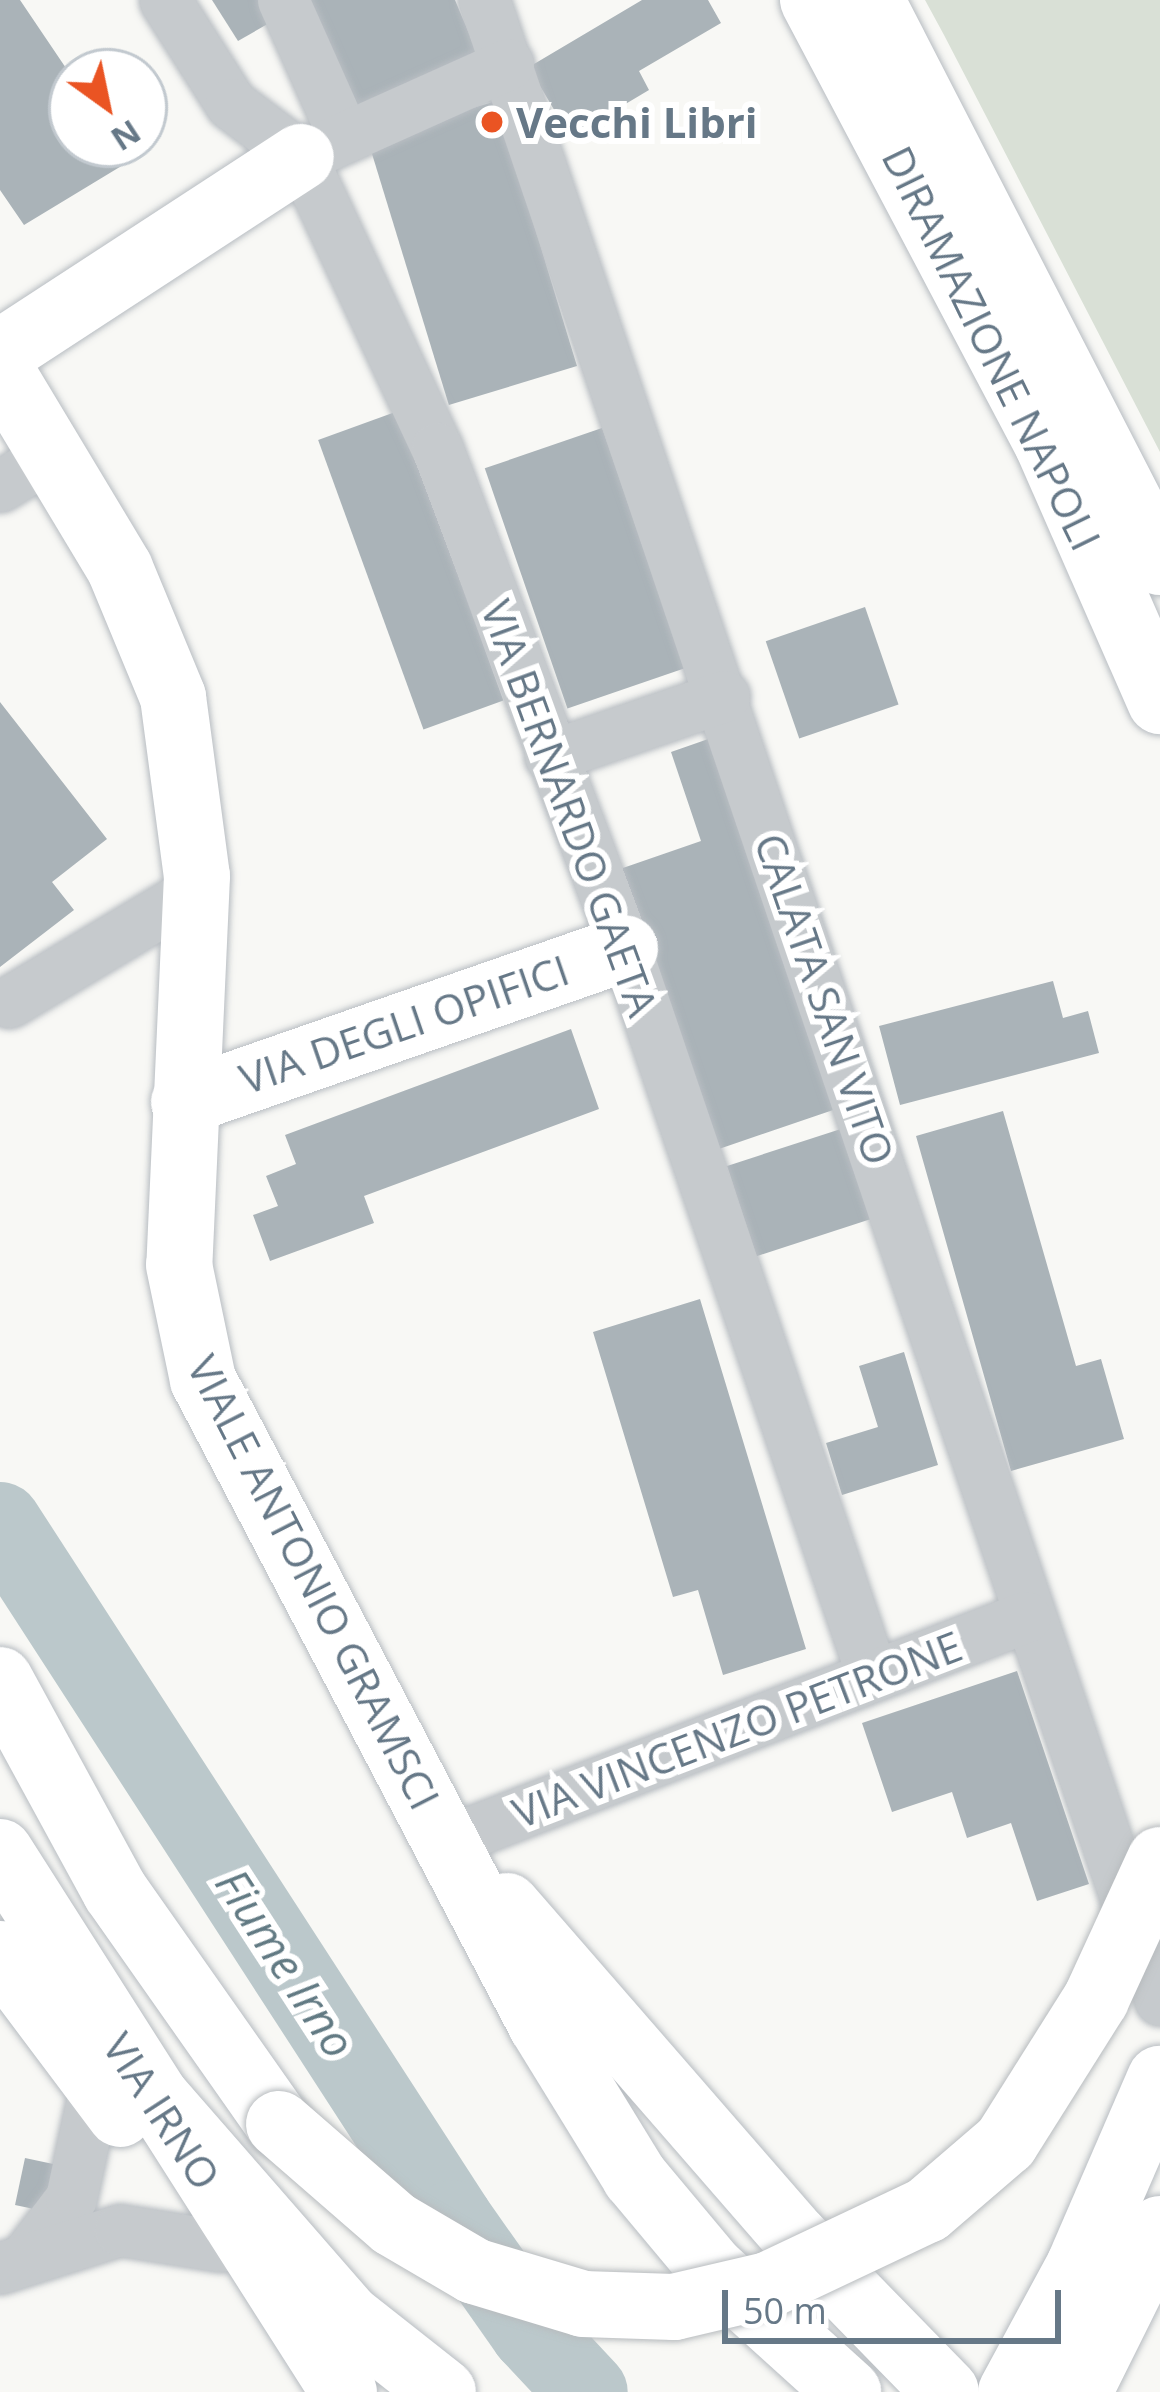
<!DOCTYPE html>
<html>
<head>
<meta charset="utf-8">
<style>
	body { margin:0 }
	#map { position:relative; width:1160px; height:2392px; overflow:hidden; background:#f8f8f5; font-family:"Open Sans",sans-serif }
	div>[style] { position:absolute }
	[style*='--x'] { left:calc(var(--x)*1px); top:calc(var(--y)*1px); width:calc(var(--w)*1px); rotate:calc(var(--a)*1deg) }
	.green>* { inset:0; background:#d9e0d6 }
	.river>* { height:81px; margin:-40.5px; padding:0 40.5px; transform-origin:40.5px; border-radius:40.5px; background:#bbc8cb }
	.building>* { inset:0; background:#aab3b8; transform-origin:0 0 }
	.roads { filter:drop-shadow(0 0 3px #b8bdc2) drop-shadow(0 0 3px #b8bdc2) }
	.street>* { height:51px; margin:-25.5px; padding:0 25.5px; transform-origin:25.5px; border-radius:25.5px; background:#c6cacd }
	.secondary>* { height:66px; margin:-33px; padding:0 33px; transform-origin:33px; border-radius:33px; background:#fff }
	.highway>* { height:66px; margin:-33px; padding:0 33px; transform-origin:33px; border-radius:33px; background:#fff }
	.bridges { filter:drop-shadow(0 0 3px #b8bcbf) drop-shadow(0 0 3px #b8bcbf) }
	.highway-bridge>* { height:66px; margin:-33px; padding:0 33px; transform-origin:33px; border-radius:33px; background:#fff }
	.dots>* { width:33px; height:33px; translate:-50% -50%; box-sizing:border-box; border:6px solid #fff; border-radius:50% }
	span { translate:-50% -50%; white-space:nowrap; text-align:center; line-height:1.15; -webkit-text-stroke:12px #fff; paint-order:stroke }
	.poi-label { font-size:42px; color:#667887; font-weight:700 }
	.left { translate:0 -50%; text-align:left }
	.street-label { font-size:42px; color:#667887 }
	.water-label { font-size:45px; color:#627a83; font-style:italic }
	.north { position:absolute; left:48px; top:48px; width:120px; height:120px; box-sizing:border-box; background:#fff; border:3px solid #c2c9cf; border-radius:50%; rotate:147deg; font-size:33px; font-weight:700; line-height:48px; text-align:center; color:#667887 }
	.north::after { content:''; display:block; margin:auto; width:42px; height:54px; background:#ea5423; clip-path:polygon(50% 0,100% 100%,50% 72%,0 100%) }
	.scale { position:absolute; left:722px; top:2290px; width:339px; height:54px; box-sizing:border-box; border:6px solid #667887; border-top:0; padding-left:15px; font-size:36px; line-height:42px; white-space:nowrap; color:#667887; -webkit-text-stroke:9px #fff; paint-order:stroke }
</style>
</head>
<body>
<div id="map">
	<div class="green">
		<div style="clip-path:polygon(925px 0,1160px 0,1160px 452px,944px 35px)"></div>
	</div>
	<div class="river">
		<div style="--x:0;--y:1522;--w:832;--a:57.07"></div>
		<div style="--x:452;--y:2220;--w:136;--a:54.9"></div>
		<div style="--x:530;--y:2331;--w:83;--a:46.9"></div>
	</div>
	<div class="building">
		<div style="clip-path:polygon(0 0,20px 0,72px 77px,72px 144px,117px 144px,128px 162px,24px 225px,0 190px)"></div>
		<div style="clip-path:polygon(212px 0,260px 0,271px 22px,238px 41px)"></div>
		<div style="clip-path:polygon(297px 0,455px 0,482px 65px,348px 122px)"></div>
		<div style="clip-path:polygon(642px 0,708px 0,721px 23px,639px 71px,649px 90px,570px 137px,529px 67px)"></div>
		<div style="left:496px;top:101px;width:277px;height:134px;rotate:73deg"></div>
		<div style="left:398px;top:411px;width:308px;height:85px;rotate:70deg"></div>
		<div style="left:602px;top:428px;width:254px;height:124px;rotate:71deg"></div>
		<div style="left:865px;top:607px;width:103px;height:105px;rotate:71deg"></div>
		<div style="clip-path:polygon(0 702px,107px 839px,52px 882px,74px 910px,0 967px)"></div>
		<div style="clip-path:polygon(714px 737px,839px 1108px,716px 1150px,620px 869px,701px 841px,671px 752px)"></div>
		<div style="clip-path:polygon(1053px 981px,1063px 1018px,1088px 1011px,1099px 1053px,900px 1105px,879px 1026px)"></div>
		<div style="clip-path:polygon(571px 1029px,599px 1109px,364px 1196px,374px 1223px,270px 1261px,253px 1215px,278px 1206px,266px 1176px,296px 1164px,285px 1135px)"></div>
		<div style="clip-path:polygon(1003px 1111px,1076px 1366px,1101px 1359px,1124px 1439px,1011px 1471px,916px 1136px)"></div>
		<div style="left:847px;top:1127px;width:95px;height:126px;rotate:72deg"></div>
		<div style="clip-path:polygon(700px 1299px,806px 1649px,723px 1675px,698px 1590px,673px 1597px,593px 1332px)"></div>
		<div style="clip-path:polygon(904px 1352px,938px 1465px,842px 1495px,826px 1443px,878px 1427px,859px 1366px)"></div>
		<div style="clip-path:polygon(1017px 1671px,1089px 1884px,1037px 1901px,1011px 1823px,967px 1838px,952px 1792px,892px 1812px,862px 1723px)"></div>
		<div style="left:25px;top:2158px;width:30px;height:48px;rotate:12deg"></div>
	</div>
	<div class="roads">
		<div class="street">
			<div style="--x:165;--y:0;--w:123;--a:57.6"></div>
			<div style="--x:231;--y:104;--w:88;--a:37.1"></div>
			<div style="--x:301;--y:157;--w:321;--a:65"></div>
			<div style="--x:437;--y:448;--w:534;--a:69.39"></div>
			<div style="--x:625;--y:948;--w:765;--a:71.23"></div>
			<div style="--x:283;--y:0;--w:148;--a:66"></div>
			<div style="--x:484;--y:0;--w:2111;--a:71.32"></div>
			<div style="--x:301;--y:157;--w:227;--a:-24.2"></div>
			<div style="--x:0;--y:486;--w:61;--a:-31.6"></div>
			<div style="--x:550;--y:756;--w:184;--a:-19"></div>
			<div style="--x:9;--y:1002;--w:218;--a:-30.9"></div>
			<div style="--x:448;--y:1841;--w:619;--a:-21.22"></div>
			<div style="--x:27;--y:2256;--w:73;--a:-52.8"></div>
			<div style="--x:71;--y:2198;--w:119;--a:-77.8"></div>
			<div style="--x:0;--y:2268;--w:126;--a:-17.6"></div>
			<div style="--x:120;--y:2230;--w:102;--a:9"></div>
		</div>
		<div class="secondary">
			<div style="--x:0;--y:353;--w:359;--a:-33.1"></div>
			<div style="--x:0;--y:369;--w:233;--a:59"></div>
			<div style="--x:120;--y:569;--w:139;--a:67.5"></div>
			<div style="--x:173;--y:697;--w:181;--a:82.4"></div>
			<div style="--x:197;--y:876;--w:389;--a:92.6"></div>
			<div style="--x:179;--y:1265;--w:117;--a:78.2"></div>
			<div style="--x:203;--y:1380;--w:727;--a:62.31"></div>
			<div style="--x:541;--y:2024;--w:180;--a:58.4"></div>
			<div style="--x:635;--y:2177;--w:119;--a:50.1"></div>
			<div style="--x:711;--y:2268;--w:185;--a:42.1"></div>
			<div style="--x:184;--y:1102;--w:467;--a:-19.2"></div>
			<div style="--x:0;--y:1852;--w:640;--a:57.5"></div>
			<div style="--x:507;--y:1906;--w:439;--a:49"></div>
			<div style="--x:795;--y:2237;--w:216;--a:45.7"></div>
			<div style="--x:0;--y:1954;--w:200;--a:53.1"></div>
		</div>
		<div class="highway">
			<div style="--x:813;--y:0;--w:501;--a:62.16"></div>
			<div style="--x:1047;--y:443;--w:282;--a:66.3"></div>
			<div style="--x:871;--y:0;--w:632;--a:62.79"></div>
			<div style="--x:0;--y:1680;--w:240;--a:61.4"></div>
			<div style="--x:115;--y:1891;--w:285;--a:54.9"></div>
			<div style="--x:143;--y:2082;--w:312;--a:48.9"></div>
			<div style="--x:348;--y:2317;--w:121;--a:38.3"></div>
			<div style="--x:1011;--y:2392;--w:143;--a:-61.6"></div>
			<div style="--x:1079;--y:2266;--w:204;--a:-66.6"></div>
			<div style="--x:1079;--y:2392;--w:182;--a:-63.6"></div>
		</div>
	</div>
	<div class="bridges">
		<div class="highway-bridge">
			<div style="--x:279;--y:2124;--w:152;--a:41"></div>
			<div style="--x:394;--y:2224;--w:93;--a:30.4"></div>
			<div style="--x:474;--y:2271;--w:114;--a:16.8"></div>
			<div style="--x:583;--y:2304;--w:91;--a:1.9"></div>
			<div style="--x:674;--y:2307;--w:97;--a:-13.2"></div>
			<div style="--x:768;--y:2285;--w:176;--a:-25.3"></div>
			<div style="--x:927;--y:2210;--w:104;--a:-40.7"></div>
			<div style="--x:1006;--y:2142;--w:169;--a:-57.8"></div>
			<div style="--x:1096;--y:1999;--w:153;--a:-65.3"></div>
		</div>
	</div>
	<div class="dots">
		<div style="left:492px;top:122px;background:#ea5423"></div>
	</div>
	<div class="poi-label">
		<span class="left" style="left:516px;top:122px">Vecchi Libri</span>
	</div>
	<div class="street-label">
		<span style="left:992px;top:348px;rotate:64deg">DIRAMAZIONE NAPOLI</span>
		<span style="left:570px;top:808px;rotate:70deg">VIA BERNARDO GAETA</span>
		<span style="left:825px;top:999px;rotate:71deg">CALATA SAN VITO</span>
		<span style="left:404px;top:1024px;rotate:-19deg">VIA DEGLI OPIFICI</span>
		<span style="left:314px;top:1582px;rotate:63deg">VIALE ANTONIO GRAMSCI</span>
		<span style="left:737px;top:1729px;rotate:-21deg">VIA VINCENZO PETRONE</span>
		<span style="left:162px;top:2111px;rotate:57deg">VIA IRNO</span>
	</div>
	<div class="water-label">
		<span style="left:286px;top:1963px;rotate:57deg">Fiume Irno</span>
	</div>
	<div class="north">N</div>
	<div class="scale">50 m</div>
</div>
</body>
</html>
